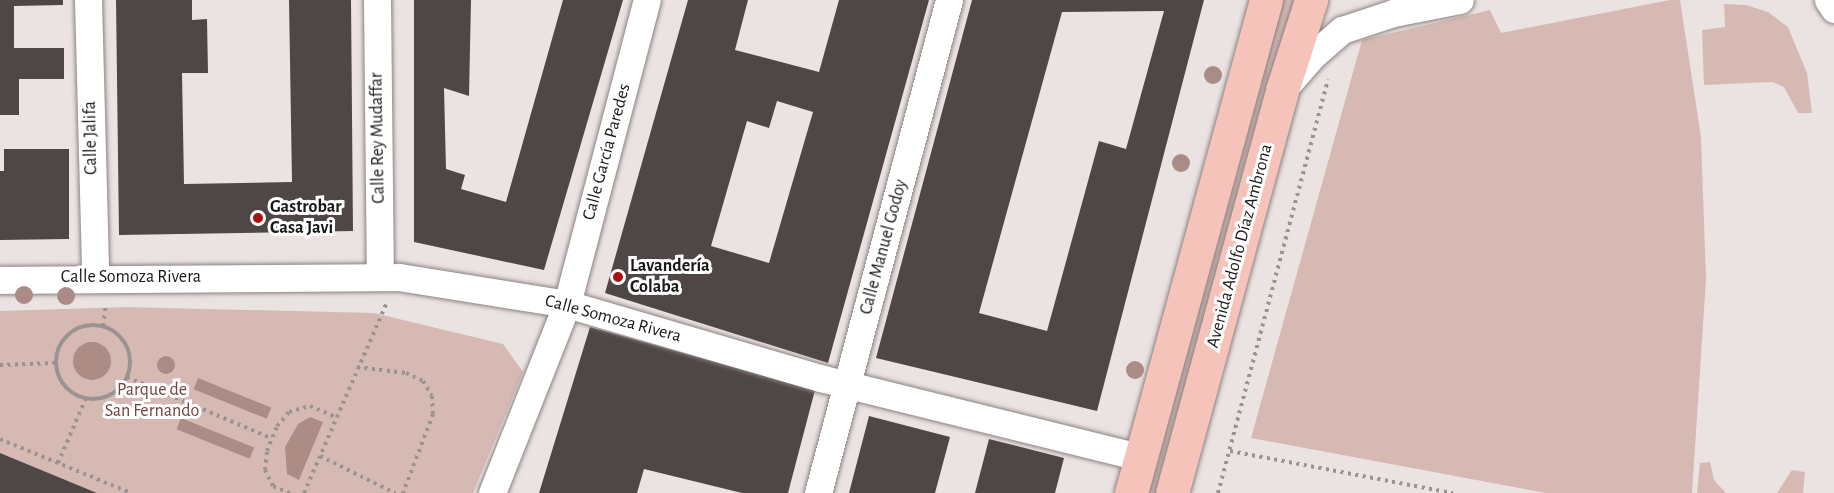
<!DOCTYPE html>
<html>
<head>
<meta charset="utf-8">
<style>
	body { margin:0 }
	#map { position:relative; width:1834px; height:493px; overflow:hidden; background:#ebe3e1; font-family:"Alegreya Sans",sans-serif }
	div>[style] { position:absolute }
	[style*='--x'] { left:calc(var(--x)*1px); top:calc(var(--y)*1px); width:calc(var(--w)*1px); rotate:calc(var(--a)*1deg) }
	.green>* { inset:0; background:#d7b9b4 }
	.water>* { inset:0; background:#ae8c86; transform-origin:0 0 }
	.round { border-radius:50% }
	.building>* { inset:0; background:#4e4746 }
	.path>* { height:4px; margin-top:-2px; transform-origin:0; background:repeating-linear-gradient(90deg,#999391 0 3px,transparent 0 7.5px) }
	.path>.ring { margin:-2px; padding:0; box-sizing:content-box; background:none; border:4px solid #999391; border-radius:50% }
	.roads { filter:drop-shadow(0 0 2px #8b8382) drop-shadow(0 0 2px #8b8382) }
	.minor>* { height:27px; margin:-13.5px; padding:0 13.5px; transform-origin:13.5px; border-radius:13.5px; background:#fff }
	.highway>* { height:33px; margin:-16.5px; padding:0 16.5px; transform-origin:16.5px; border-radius:16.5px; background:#f6c3ba }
	.trees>* { width:18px; height:18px; margin:-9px; border-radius:50%; background:#ab8b86 }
	.dots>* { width:16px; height:16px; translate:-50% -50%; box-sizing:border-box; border:3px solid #fff; border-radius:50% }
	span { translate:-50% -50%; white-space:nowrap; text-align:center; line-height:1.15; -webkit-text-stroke:6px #fff; paint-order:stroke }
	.street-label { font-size:18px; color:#1a1716 }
	.poi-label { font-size:18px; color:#1a1716; font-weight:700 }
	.left { translate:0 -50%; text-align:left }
	.park-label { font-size:18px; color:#76433c }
</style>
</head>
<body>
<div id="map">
	<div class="green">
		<div style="clip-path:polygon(1278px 0,1297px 0,1158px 493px,1143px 493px)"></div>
		<div style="clip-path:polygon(1670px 0,1680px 0,1701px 137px,1706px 279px,1692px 493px,1546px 493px,1251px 438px,1362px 40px,1490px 10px,1501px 33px)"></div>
		<div style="clip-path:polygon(1724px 4px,1746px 5px,1768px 12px,1788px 27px,1807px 73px,1812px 113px,1798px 113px,1784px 87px,1772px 82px,1704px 85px,1702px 30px,1725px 27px)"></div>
		<div style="clip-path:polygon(126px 307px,374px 313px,503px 344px,523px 372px,473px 493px,97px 493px,0 453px,0 311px)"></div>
		<div style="clip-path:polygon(1710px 462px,1714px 480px,1726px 493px,1697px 493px,1700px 463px)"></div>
		<div style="clip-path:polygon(1792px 470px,1805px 472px,1803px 493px,1777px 493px)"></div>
	</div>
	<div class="water">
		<div class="round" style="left:73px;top:342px;width:38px;height:38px"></div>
		<div style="left:198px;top:378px;width:79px;height:12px;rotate:22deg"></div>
		<div style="clip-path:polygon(310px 417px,323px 422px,299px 480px,287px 474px,285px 447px,298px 424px)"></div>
		<div style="left:181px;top:418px;width:79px;height:12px;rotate:22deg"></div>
	</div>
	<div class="building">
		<div style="clip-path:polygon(0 0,63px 0,63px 5px,14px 6px,14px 48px,64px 48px,64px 79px,19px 79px,19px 115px,0 115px)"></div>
		<div style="clip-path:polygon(116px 0,192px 0,192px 20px,207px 19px,208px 73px,182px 73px,184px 184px,292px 182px,289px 0,351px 0,353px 231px,119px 235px)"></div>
		<div style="clip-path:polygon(414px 0,471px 0,469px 96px,444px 88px,446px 169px,465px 175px,461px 189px,506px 202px,563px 0,623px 0,544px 270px,414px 242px)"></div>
		<div style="clip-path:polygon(evenodd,688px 0,748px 0,735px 50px,819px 72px,839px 0,929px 0,828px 363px,605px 293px,688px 0,777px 101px,813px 112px,769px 263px,711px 246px,747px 121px,769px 128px,777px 101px)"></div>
		<div style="clip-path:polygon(evenodd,972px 0,1204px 0,1097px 411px,876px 358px,972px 0,1164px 11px,1126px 149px,1099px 141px,1047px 331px,979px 313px,1062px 12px,1164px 11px)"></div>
		<div style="clip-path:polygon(4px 149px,69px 149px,69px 239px,0 240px,0 171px,4px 171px)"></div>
		<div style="clip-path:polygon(590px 327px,815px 390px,788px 493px,742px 493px,644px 469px,637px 493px,539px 493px)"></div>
		<div style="clip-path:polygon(869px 416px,950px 437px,935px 493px,849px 493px)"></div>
		<div style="clip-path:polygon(989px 439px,1064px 458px,1055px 493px,975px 493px)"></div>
		<div style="clip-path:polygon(0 453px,97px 493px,0 493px)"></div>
	</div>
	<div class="path">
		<div class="ring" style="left:56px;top:325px;width:70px;height:70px"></div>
		<div style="--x:103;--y:326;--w:22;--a:-82"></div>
		<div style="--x:0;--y:365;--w:56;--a:-2"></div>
		<div style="--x:357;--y:367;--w:49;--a:7"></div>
		<div style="--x:406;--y:373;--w:19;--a:25"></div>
		<div style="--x:423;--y:381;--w:17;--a:59"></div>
		<div style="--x:432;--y:396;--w:18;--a:87"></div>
		<div style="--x:433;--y:414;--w:85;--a:110.8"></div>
		<div style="--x:127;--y:377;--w:156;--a:23"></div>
		<div style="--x:0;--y:439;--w:142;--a:22.4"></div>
		<div style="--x:1230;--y:451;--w:227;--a:10.7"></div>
		<div style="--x:320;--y:456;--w:84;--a:26.3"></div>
		<div style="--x:58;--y:463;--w:71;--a:-66.7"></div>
		<div style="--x:290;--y:493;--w:18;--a:-158"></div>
		<div style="--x:273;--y:486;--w:18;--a:-117"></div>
		<div style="--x:265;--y:470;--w:19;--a:-84"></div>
		<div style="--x:267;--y:451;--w:27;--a:-68"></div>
		<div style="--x:277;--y:426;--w:18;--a:-49"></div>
		<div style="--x:289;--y:412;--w:22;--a:-16"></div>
		<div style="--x:310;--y:406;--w:28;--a:23"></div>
		<div style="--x:304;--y:493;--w:208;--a:-66.5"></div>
		<div style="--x:1218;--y:493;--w:428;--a:-75.1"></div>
	</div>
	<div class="roads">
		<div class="minor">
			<div style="--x:88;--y:0;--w:276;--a:88.5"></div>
			<div style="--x:377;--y:0;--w:277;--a:89.4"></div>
			<div style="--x:1828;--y:0;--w:11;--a:56"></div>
			<div style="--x:1287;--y:85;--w:38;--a:-49"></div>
			<div style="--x:1312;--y:56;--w:40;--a:-41"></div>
			<div style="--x:1342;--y:30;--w:54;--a:-18.4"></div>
			<div style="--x:1393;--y:13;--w:68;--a:-11"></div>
			<div style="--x:0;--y:280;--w:399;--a:-0.4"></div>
			<div style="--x:399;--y:277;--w:170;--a:9.1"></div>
			<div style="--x:567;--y:304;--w:264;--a:16.3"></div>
			<div style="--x:820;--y:378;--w:330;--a:13.9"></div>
			<div style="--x:492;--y:493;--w:203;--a:-68.4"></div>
			<div style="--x:567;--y:304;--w:314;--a:-75.3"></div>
			<div style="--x:818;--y:493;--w:510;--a:-75.12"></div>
		</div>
		<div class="highway">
			<div style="--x:1131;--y:493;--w:511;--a:-74.69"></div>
			<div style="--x:1172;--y:493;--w:418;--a:-74.7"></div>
			<div style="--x:1282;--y:90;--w:95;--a:-72.1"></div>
		</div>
	</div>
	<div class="trees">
		<div style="left:1213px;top:75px"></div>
		<div style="left:1181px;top:163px"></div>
		<div style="left:24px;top:295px"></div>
		<div style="left:66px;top:296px"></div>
		<div style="left:166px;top:365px"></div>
		<div style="left:1135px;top:370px"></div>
	</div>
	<div class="dots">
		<div style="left:258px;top:218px;background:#a6120d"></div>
		<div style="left:618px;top:277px;background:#a6120d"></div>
	</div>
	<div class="street-label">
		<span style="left:91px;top:138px;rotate:-91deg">Calle Jalifa</span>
		<span style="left:378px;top:138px;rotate:-91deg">Calle Rey Mudaffar</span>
		<span style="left:607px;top:152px;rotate:-75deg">Calle García Paredes</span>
		<span style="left:1240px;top:246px;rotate:-75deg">Avenida Adolfo Díaz Ambrona</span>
		<span style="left:884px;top:247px;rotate:-75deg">Calle Manuel Godoy</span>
		<span style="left:131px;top:277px">Calle Somoza Rivera</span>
		<span style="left:613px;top:319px;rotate:15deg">Calle Somoza Rivera</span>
	</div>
	<div class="poi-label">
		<span class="left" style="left:270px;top:218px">Gastrobar<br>Casa Javi</span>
		<span class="left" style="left:630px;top:277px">Lavandería<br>Colaba</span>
	</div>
	<div class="park-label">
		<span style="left:152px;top:401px">Parque de<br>San Fernando</span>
	</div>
</div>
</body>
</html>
